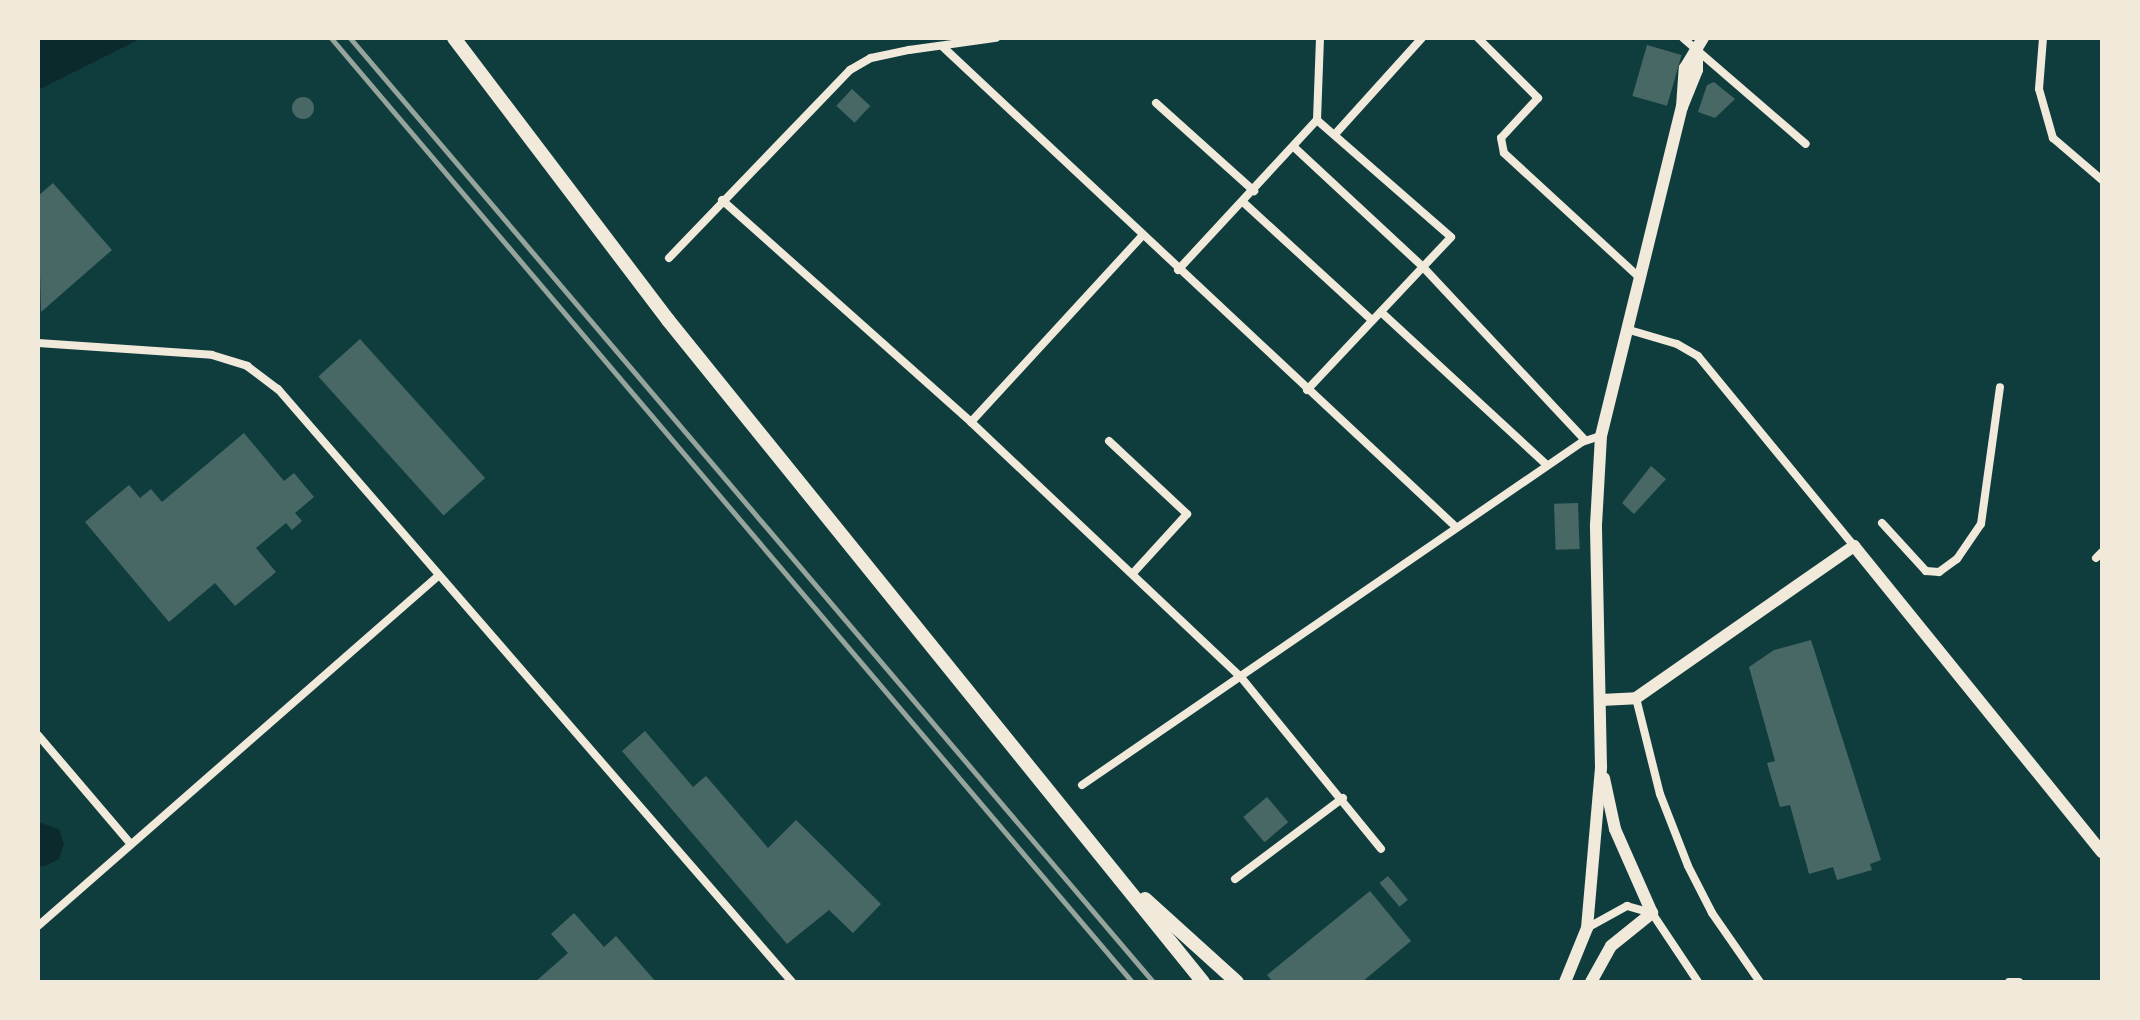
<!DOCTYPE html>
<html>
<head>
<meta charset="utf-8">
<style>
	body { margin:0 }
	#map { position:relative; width:2140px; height:1020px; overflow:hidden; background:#0f3d3e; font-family:"IBM Plex Sans",sans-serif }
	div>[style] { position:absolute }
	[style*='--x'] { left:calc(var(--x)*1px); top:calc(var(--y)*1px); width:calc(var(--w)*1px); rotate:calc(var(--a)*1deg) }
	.water>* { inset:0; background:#0a2a2b }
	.building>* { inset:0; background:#486865; transform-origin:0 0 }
	.round { border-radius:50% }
	.minor>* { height:8px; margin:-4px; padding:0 4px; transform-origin:4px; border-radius:4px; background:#f1e9da }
	.tertiary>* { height:12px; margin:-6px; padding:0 6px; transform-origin:6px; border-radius:6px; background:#f1e9da }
	.primary>* { height:14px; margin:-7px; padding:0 7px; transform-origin:7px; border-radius:7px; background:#f1e9da }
	.rail>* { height:5px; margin:-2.5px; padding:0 2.5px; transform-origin:2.5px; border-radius:2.5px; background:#97a49c }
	span { translate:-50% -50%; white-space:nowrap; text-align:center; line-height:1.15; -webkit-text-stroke:8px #f1e9da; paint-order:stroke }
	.frame { position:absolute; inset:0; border:40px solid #f1e9da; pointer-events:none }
</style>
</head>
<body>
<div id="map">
	<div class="water">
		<div style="clip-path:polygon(38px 38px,142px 38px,38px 90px)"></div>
		<div style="clip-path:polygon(38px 822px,59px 829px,64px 844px,59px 859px,45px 866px,38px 866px)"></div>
	</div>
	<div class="building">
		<div style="left:1647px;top:45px;width:36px;height:53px;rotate:16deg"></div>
		<div style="clip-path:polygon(1714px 82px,1735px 99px,1715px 118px,1698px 112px,1707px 85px)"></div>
		<div style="left:852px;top:89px;width:25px;height:23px;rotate:43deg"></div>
		<div class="round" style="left:292px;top:97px;width:22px;height:22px"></div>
		<div style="clip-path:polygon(53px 183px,112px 250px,41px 312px,38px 196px)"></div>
		<div style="left:360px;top:339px;width:187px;height:56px;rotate:48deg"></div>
		<div style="clip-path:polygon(244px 433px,284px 481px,294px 473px,314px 497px,295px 513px,302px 521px,292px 530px,286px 523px,256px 548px,276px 572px,235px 606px,215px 583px,169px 622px,85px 522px,129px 485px,140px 498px,151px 489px,162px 502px)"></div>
		<div style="clip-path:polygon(1651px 466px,1666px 479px,1634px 514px,1622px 503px)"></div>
		<div style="left:1578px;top:503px;width:46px;height:24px;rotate:88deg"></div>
		<div style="clip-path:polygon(1811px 640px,1881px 860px,1870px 864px,1872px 870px,1837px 880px,1833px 867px,1809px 874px,1790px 805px,1780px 807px,1767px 763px,1775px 761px,1749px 667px,1774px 650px)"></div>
		<div style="clip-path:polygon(645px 731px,693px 787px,706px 776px,768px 848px,796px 820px,881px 904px,853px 933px,829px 910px,787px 944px,622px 751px)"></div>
		<div style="left:1267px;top:797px;width:33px;height:31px;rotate:50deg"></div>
		<div style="left:1388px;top:876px;width:31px;height:11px;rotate:50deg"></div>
		<div style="clip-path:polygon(1370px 891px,1411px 941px,1362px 982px,1273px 982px,1267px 975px)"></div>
		<div style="clip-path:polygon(574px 913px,604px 947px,616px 936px,656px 982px,535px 982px,568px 953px,551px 934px)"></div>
	</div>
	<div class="minor">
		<div style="--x:1478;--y:38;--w:85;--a:45"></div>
		<div style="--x:1538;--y:98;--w:54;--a:132.8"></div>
		<div style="--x:1501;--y:138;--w:15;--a:79"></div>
		<div style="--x:1504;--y:153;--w:183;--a:42.6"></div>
		<div style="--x:1683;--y:38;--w:162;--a:40.8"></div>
		<div style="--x:2043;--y:38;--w:51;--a:94.5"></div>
		<div style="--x:2039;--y:89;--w:51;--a:74.1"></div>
		<div style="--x:2053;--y:138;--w:65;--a:40.6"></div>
		<div style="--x:943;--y:47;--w:703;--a:43.1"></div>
		<div style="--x:1156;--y:103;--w:132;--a:41.9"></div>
		<div style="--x:1337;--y:132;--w:127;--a:-47.9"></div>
		<div style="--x:1295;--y:148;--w:175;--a:42.9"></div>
		<div style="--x:1423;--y:267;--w:237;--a:46.9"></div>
		<div style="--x:722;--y:200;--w:334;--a:41.7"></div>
		<div style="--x:971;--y:422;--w:370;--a:43.4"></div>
		<div style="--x:1240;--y:676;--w:223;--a:50.8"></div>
		<div style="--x:1243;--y:202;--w:175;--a:42.5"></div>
		<div style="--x:669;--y:258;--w:261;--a:-46.1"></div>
		<div style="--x:850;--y:70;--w:24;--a:-30"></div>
		<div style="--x:871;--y:58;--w:39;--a:-12"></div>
		<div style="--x:909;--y:50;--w:88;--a:-7.9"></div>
		<div style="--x:1178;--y:270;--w:205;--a:-47.2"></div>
		<div style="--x:1317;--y:120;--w:82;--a:-87.9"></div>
		<div style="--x:1381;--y:312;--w:226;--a:42.7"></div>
		<div style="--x:1626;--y:329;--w:53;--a:16.4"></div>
		<div style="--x:1677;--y:344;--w:24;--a:30"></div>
		<div style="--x:1698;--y:356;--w:246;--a:50.6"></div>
		<div style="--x:38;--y:343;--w:174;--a:3.9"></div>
		<div style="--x:212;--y:355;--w:37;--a:17"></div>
		<div style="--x:247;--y:366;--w:39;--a:37"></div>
		<div style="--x:278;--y:389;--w:785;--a:49.08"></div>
		<div style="--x:1307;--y:390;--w:210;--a:-46.7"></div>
		<div style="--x:1451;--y:237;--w:178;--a:-138.9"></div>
		<div style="--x:971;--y:422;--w:253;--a:-47.4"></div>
		<div style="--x:1109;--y:441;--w:107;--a:43.1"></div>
		<div style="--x:1187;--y:514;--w:79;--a:132.4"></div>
		<div style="--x:1882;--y:523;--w:65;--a:47.5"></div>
		<div style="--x:1926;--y:571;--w:13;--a:4"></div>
		<div style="--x:1939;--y:572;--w:22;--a:-36"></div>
		<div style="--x:1957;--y:559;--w:42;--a:-55.6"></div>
		<div style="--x:1981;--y:524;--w:138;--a:-82.1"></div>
		<div style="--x:2096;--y:558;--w:8;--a:-45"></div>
		<div style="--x:1636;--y:698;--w:99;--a:76"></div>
		<div style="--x:1660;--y:794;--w:77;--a:68.7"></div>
		<div style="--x:1688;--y:866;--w:53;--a:62.9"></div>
		<div style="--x:1712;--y:913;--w:84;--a:55.2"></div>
		<div style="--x:38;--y:735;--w:140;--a:49.6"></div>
		<div style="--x:1082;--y:785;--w:606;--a:-34.45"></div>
		<div style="--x:1582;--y:442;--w:20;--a:-18"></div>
		<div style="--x:1235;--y:879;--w:135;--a:-36.9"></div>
		<div style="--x:38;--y:926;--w:532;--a:-41.19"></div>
		<div style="--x:1587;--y:928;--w:46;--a:-28.8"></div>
		<div style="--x:1627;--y:906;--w:26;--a:16"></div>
		<div style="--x:1652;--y:913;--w:83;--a:56.3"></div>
		<div style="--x:2009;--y:982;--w:10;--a:0"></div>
	</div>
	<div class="tertiary">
		<div style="--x:1682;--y:107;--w:39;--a:-86"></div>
		<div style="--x:1685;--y:68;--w:35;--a:-59"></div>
		<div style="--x:1601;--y:700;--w:35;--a:-3"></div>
		<div style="--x:1636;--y:698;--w:266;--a:-34.9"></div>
		<div style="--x:1854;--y:546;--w:394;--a:51"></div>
		<div style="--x:1565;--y:982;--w:58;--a:-67.8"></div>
		<div style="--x:1587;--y:928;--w:162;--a:-85"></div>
		<div style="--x:1601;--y:767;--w:242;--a:-91.2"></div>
		<div style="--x:1596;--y:525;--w:89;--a:-86.8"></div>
		<div style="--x:1601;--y:436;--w:339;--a:-76.2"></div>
		<div style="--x:1682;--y:107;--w:40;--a:-68"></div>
		<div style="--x:1697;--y:70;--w:19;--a:-90"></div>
		<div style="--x:1591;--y:982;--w:41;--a:-60.9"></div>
		<div style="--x:1611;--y:946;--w:53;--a:-38.8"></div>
		<div style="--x:1652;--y:913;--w:92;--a:-113.8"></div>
		<div style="--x:1615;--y:829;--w:52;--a:-102.2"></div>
	</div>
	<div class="primary">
		<div style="--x:454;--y:38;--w:354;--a:52.8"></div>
		<div style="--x:668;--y:320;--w:851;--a:51.06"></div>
		<div style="--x:1145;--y:899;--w:124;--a:42.1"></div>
	</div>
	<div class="rail">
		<div style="--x:331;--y:38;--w:1238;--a:49.68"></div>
		<div style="--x:350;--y:38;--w:1239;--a:49.61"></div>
	</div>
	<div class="frame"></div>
</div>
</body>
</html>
